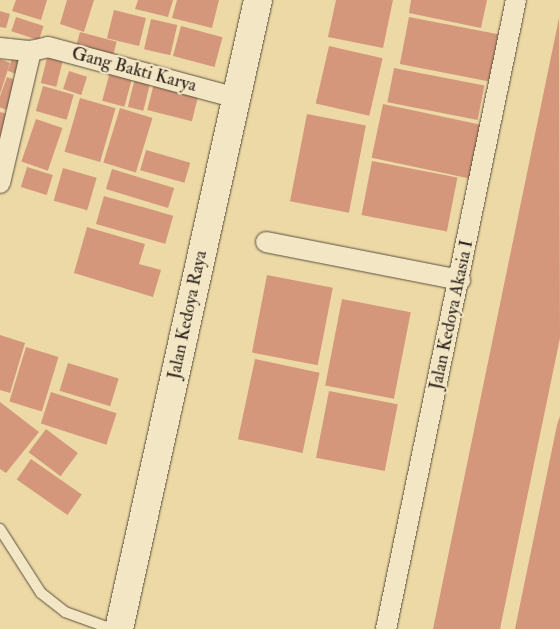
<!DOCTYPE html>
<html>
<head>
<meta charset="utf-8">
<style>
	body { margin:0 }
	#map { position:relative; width:560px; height:629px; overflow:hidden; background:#ecd9a6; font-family:"IM FELL Double Pica",serif }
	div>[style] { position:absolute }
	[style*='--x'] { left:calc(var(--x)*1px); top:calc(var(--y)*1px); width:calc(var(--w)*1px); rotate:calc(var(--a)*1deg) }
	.building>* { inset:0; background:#d5977c; transform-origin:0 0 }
	.roads { filter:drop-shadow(0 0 1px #5d503e) drop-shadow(0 0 1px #5d503e) }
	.lane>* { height:10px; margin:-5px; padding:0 5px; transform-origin:5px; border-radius:5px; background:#f3e6c5 }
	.street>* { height:20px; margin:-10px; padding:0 10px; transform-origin:10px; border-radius:10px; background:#f3e6c5 }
	.secondary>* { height:28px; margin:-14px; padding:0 14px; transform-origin:14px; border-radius:14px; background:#f3e6c5 }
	span { translate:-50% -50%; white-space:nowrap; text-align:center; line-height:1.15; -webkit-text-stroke:4.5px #f3e6c5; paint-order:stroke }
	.street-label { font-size:18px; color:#2d231c }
</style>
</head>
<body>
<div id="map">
	<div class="building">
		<div style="clip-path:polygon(16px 0,47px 0,41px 20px,12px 11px)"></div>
		<div style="clip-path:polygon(67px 0,94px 0,84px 32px,60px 24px)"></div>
		<div style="clip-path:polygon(138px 0,173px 0,168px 17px,135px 9px)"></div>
		<div style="clip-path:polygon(177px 0,219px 0,212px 28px,172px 18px)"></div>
		<div style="clip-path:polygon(336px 0,393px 0,383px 48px,328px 37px)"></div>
		<div style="clip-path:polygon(411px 0,487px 0,481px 28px,409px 13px)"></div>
		<div style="left:114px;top:10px;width:33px;height:29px;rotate:14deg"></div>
		<div style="clip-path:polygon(0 11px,10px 14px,6px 28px,0 27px)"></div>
		<div style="left:16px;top:17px;width:29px;height:15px;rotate:18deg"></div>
		<div style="left:409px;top:17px;width:91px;height:48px;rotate:11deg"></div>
		<div style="clip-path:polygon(559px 18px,560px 338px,536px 454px,500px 629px,433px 629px)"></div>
		<div style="left:151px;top:19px;width:27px;height:31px;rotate:13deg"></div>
		<div style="left:181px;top:26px;width:43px;height:31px;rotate:15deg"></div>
		<div style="left:80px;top:32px;width:38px;height:16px;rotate:15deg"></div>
		<div style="left:329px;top:46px;width:55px;height:59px;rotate:13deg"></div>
		<div style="left:49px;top:50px;width:16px;height:34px;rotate:14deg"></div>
		<div style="left:14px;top:54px;width:14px;height:18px;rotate:21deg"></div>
		<div style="clip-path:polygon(0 59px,10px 63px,0 94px)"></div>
		<div style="left:111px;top:68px;width:23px;height:34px;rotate:15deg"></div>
		<div style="left:394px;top:68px;width:92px;height:35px;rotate:11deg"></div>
		<div style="left:69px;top:71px;width:19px;height:19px;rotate:18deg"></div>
		<div style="left:136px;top:74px;width:16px;height:34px;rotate:14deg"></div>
		<div style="left:7px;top:77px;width:15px;height:31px;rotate:20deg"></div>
		<div style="left:155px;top:79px;width:46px;height:32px;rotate:14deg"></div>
		<div style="left:43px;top:86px;width:32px;height:26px;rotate:16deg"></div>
		<div style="left:80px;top:98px;width:37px;height:56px;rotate:16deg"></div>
		<div style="left:383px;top:104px;width:100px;height:55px;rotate:12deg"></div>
		<div style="left:120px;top:108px;width:34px;height:57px;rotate:17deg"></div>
		<div style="clip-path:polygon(0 112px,11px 115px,4px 138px,0 137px)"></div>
		<div style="left:307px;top:114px;width:60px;height:89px;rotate:11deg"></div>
		<div style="left:36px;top:119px;width:28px;height:45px;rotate:19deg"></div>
		<div style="left:146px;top:150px;width:46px;height:21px;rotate:16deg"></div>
		<div style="left:372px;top:161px;width:87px;height:55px;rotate:11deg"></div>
		<div style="left:27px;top:167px;width:27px;height:21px;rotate:17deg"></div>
		<div style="left:63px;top:168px;width:35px;height:34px;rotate:16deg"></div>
		<div style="left:112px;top:169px;width:65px;height:21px;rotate:17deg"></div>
		<div style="left:104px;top:196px;width:72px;height:29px;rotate:16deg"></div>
		<div style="clip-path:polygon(87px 227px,145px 244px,139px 264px,161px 270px,153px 297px,74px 273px)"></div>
		<div style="left:267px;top:275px;width:67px;height:79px;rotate:11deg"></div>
		<div style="left:342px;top:299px;width:70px;height:88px;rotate:11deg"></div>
		<div style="clip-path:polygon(0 335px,25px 343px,10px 393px,0 390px)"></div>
		<div style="left:26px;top:347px;width:34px;height:57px;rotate:17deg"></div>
		<div style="left:255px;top:359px;width:66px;height:82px;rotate:12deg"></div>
		<div style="left:68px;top:363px;width:53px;height:29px;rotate:17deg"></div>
		<div style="left:329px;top:391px;width:70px;height:68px;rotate:11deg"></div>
		<div style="left:51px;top:392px;width:69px;height:33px;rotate:18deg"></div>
		<div style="clip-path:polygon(0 402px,39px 432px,6px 473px,0 469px)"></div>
		<div style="clip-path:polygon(560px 416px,560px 629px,515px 629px,557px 425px)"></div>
		<div style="left:46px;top:429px;width:40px;height:29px;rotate:37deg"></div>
		<div style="left:31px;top:459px;width:62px;height:25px;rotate:35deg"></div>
	</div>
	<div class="roads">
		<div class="lane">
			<div style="--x:0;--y:529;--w:76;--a:57.4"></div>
			<div style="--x:41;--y:593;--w:31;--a:38"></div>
			<div style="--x:65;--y:612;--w:50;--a:19.9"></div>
		</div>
		<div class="street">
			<div style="--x:0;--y:48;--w:31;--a:6"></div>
			<div style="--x:31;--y:51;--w:17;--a:-13"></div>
			<div style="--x:48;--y:47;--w:196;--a:15.1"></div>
			<div style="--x:0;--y:183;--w:136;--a:-76.8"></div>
			<div style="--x:266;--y:242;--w:198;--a:11.1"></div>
			<div style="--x:386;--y:629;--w:642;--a:-78.32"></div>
		</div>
		<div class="secondary">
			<div style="--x:119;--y:629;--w:644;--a:-77.54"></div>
		</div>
	</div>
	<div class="street-label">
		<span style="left:134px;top:70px;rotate:15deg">Gang Bakti Karya</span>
		<span style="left:188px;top:315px;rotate:-78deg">Jalan Kedoya Raya</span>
		<span style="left:452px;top:315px;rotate:-78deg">Jalan Kedoya Akasia I</span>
	</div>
</div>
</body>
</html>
